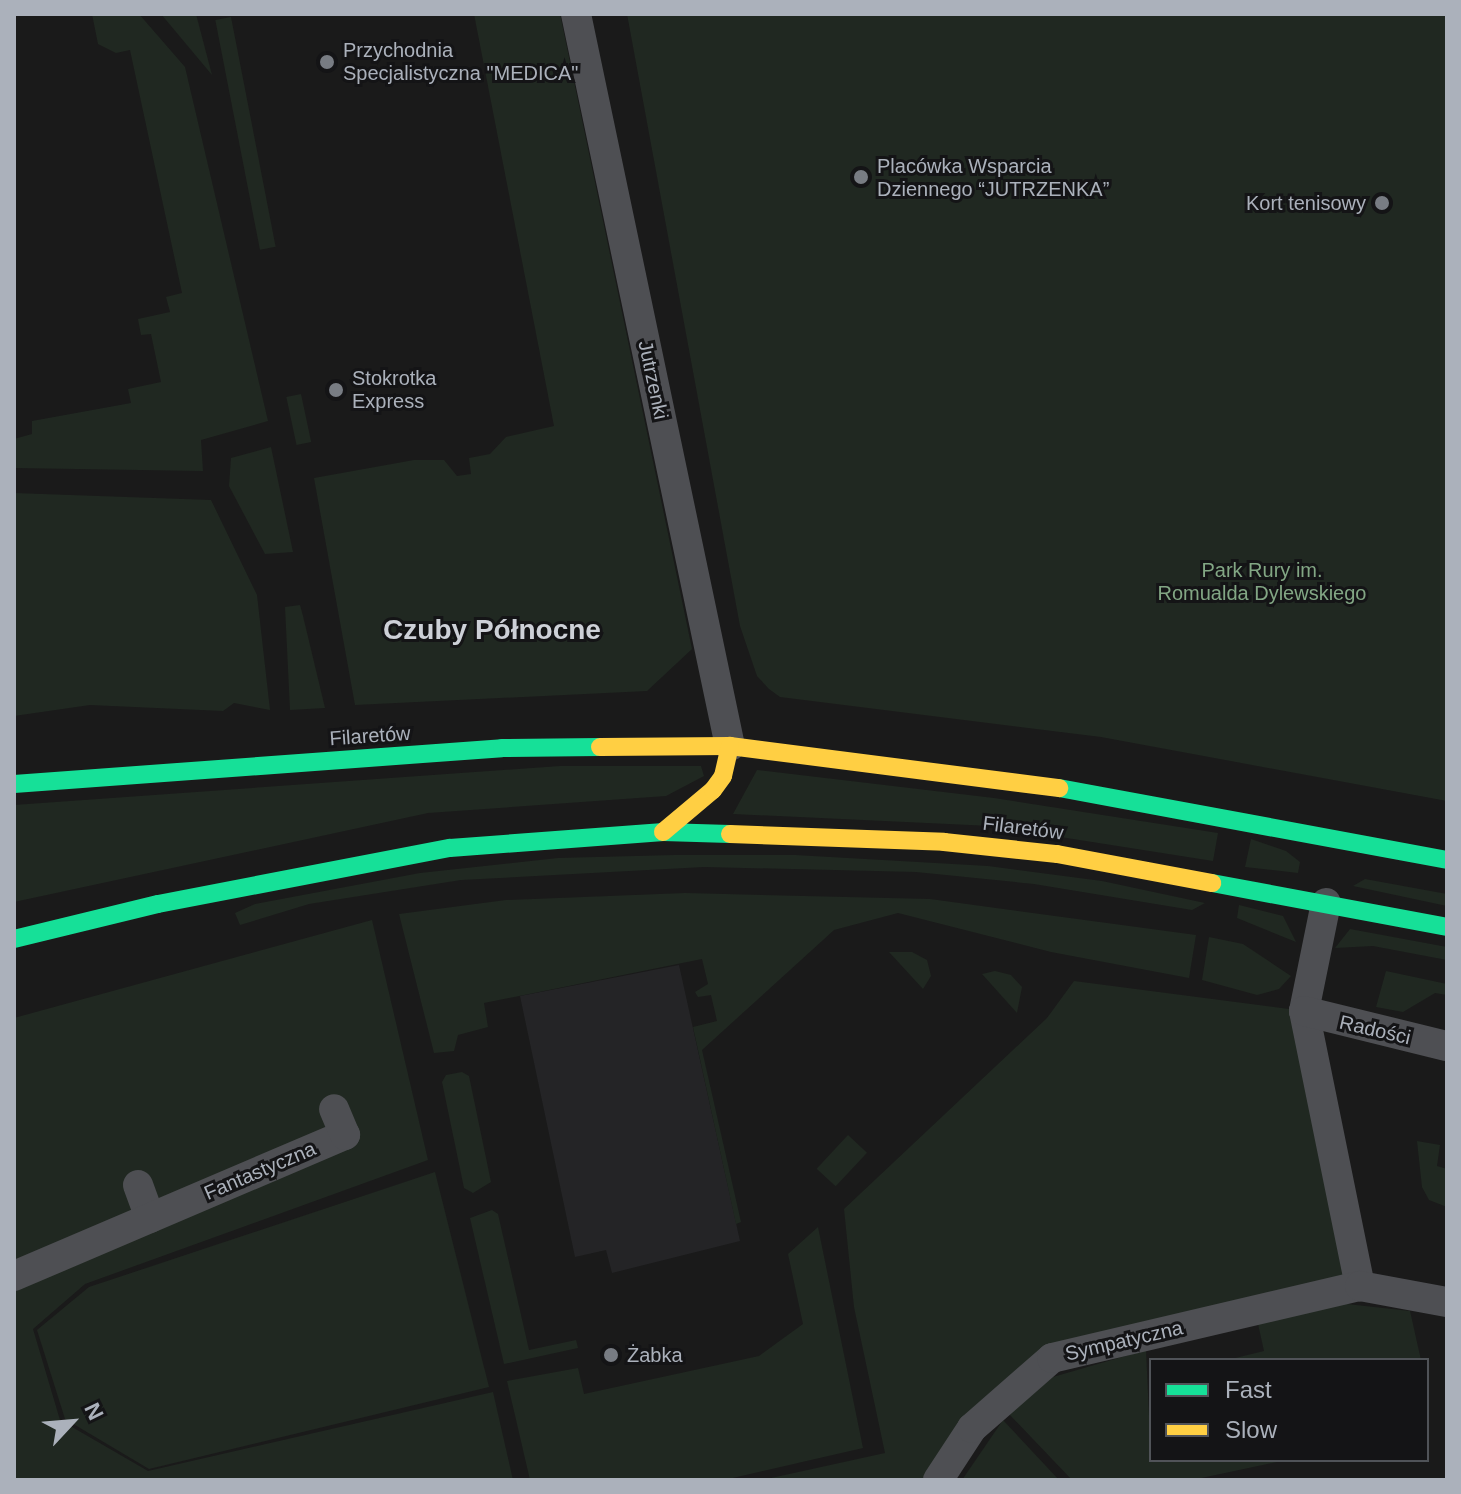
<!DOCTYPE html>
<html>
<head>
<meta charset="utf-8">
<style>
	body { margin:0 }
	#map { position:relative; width:1461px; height:1494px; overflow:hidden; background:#1a1a1a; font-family:Arial,sans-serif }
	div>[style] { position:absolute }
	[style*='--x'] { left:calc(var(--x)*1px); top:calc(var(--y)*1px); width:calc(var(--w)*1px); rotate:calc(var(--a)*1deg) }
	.built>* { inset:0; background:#242426 }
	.green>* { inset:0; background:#202821; transform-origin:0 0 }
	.street>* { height:30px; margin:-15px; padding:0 15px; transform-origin:15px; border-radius:15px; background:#4e4f53 }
	.fast>* { height:18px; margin:-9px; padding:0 9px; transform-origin:9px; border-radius:9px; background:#16e098 }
	.slow>* { height:18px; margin:-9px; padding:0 9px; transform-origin:9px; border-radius:9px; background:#ffcf43 }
	.dots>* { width:22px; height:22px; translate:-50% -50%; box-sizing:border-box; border:4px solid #141416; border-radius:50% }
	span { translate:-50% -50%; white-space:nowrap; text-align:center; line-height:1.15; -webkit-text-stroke:6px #141416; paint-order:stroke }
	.poi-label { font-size:20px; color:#abb1bb }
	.left { translate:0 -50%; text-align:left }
	.right { translate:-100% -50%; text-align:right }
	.street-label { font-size:20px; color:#abb1bb }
	.park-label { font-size:20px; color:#82a684 }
	.district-label { font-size:28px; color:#cdd0d7; font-weight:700 }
	.frame { position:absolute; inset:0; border:16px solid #abb1bb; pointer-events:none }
	.legend { position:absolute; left:1149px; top:1358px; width:280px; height:104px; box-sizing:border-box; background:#141416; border:2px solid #505358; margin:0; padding:10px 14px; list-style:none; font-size:24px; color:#abb1bb }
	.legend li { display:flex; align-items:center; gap:16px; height:40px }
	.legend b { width:40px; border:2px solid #505358 }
	.north { position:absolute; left:32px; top:1382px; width:80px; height:80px; -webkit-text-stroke:6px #141416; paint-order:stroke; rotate:64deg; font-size:22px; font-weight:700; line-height:32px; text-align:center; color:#abb1bb }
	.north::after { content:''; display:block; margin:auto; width:28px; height:36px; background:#abb1bb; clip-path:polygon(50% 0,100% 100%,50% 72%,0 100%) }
</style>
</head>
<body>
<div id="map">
	<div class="built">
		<div style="clip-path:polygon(679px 965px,740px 1241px,612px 1273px,606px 1250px,575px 1257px,520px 996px)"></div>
	</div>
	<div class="green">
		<div style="clip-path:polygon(92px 14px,139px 14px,185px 67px,268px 421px,201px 440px,203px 471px,14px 468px,14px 439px,32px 434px,32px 421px,131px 403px,128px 389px,161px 382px,151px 334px,141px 335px,138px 319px,170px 312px,166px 297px,182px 293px,130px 50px,116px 53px,98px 44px)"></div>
		<div style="clip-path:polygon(161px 14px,196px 14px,212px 75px)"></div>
		<div style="clip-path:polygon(474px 14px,560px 14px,692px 649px,647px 691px,355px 705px,314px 478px,414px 460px,444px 460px,457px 476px,471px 474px,469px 458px,490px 454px,506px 437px,554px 426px)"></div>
		<div style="clip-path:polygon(627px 14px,1447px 14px,1447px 801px,1101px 737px,780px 697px,769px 689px,757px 676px,740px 626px)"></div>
		<div style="left:231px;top:17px;width:234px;height:16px;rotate:79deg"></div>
		<div style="left:301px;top:394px;width:49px;height:15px;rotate:78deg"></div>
		<div style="clip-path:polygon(271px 447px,293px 552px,265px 554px,229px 486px,231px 458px)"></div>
		<div style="clip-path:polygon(14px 493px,211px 500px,257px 595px,270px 710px,234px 703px,223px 711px,90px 705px,14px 716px)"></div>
		<div style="clip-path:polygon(300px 605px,303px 616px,325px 708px,290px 710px,285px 607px)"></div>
		<div style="clip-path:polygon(560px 766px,701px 766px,704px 776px,666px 796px,428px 813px,14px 902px,14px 805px)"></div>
		<div style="clip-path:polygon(757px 770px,994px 798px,1218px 833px,1213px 861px,991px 826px,733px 814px)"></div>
		<div style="clip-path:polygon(1251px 839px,1286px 851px,1300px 862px,1298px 873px,1245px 867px)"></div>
		<div style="clip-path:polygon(675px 855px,795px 855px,988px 866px,1102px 881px,1205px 903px,1192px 910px,1034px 884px,916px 872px,704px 867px,461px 880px,309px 904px,240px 925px,235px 913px,255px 904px,420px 873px,558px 858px)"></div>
		<div style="clip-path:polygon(1365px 879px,1447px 894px,1447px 906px,1353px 886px)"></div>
		<div style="clip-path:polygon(685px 893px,930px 899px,1196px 935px,1189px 978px,1051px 952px,898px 913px,834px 930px,702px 1050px,741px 1222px,736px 1224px,693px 1027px,717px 1021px,711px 995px,698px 997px,695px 992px,708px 984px,702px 959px,484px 1003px,488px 1027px,458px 1035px,454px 1051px,434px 1053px,399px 914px,506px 900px)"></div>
		<div style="clip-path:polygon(1239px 905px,1283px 916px,1296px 942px,1237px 918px)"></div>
		<div style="clip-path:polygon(372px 920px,428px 1160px,85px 1284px,33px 1329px,60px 1420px,148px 1471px,493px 1392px,513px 1480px,14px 1480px,14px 1018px)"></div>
		<div style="clip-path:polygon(1350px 929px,1447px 947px,1447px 960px,1373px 946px,1335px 948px)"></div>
		<div style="clip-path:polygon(1209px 937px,1243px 944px,1291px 976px,1279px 989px,1257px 995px,1202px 980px)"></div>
		<div style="clip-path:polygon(889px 952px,912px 952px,927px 960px,931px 976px,923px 989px)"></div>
		<div style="clip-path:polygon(995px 971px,1011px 975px,1022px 987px,1017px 1013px,982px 974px)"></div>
		<div style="clip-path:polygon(1386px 971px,1447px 984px,1447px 995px,1435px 993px,1403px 1012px,1376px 1007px)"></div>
		<div style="clip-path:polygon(1074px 981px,1304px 1011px,1360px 1286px,1052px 1358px,938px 1480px,762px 1480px,885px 1453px,854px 1307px,844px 1209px,1047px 1018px)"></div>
		<div style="clip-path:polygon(462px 1072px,469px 1076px,491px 1182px,473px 1193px,464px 1188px,442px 1082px,446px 1075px)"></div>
		<div style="left:848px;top:1135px;width:26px;height:46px;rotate:43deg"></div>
		<div style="clip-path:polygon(1417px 1141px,1440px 1145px,1437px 1166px,1447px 1169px,1447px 1207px,1429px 1200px,1422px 1187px)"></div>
		<div style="clip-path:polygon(435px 1172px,489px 1387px,149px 1469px,65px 1419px,37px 1330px,89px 1287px)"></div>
		<div style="clip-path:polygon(492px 1210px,498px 1214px,529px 1350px,576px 1340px,578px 1348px,504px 1364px,470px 1218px)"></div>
		<div style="clip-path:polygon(818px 1227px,863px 1448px,724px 1480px,530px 1480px,507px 1381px,578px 1368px,584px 1394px,759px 1356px,803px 1324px,788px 1254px)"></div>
		<div style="clip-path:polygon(1338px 1303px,1410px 1311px,1421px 1360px,1227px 1360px,1264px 1351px,1258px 1324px)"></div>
		<div style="clip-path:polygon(1146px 1350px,1151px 1460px,1286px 1460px,1192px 1480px,1072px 1480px,1009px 1414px,1053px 1377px)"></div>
		<div style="clip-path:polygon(1003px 1420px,1059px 1480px,962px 1480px)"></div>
	</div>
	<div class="street">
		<div style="--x:576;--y:14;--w:748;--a:78.12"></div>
		<div style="--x:1326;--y:903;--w:110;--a:101.5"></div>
		<div style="--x:1304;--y:1011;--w:281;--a:78.5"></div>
		<div style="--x:1304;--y:1011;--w:147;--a:13.8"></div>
		<div style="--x:138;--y:1185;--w:35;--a:70"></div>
		<div style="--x:14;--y:1276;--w:360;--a:-23.1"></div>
		<div style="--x:345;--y:1135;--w:28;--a:-113"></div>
		<div style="--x:938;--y:1480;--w:62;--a:-56.8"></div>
		<div style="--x:972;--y:1428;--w:106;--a:-41.2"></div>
		<div style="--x:1052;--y:1358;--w:316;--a:-13.2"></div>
		<div style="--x:1360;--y:1286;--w:88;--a:10.4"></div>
	</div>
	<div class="fast">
		<div style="--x:14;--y:784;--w:489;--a:-4.2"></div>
		<div style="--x:502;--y:748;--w:98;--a:-0.6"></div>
		<div style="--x:1059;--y:788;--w:395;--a:10.5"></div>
		<div style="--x:1212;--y:883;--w:239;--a:10.6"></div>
		<div style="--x:14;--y:939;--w:148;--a:-13.7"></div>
		<div style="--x:158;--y:904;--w:297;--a:-10.9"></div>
		<div style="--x:450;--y:848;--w:214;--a:-4.3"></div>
		<div style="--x:663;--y:832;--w:67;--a:1.7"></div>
	</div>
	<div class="slow">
		<div style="--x:600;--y:747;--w:130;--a:-0.4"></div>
		<div style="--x:730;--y:746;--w:332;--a:7.3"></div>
		<div style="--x:663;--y:832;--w:65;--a:-40"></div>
		<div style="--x:713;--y:790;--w:17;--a:-54"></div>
		<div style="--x:723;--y:776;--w:31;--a:-77"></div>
		<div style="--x:730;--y:834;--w:214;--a:2.1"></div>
		<div style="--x:944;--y:842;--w:114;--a:6.1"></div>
		<div style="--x:1057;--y:854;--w:158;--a:10.6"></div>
	</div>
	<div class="dots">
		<div style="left:327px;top:62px;background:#787c83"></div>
		<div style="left:861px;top:177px;background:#787c83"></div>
		<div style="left:1382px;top:203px;background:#787c83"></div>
		<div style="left:336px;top:390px;background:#787c83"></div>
		<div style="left:611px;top:1355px;background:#787c83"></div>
	</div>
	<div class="poi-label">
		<span class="left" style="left:343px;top:62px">Przychodnia<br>Specjalistyczna "MEDICA"</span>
		<span class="left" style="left:877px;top:178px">Placówka Wsparcia<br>Dziennego “JUTRZENKA”</span>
		<span class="right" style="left:1366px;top:203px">Kort tenisowy</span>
		<span class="left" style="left:352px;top:390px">Stokrotka<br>Express</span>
		<span class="left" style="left:627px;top:1355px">Żabka</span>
	</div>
	<div class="street-label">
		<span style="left:653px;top:380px;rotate:78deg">Jutrzenki</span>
		<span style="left:370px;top:736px;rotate:-4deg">Filaretów</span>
		<span style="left:1023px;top:828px;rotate:7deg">Filaretów</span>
		<span style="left:1375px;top:1030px;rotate:13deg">Radości</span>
		<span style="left:260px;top:1171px;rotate:-23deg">Fantastyczna</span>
		<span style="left:1124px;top:1341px;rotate:-13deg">Sympatyczna</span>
	</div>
	<div class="park-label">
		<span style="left:1262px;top:582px">Park Rury im.<br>Romualda Dylewskiego</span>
	</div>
	<div class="district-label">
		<span style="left:492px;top:630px">Czuby Północne</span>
	</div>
	<div class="frame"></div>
	<ul class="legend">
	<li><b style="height:10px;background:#16e098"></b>Fast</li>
	<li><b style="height:10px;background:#ffcf43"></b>Slow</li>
	</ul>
	<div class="north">N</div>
</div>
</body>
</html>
